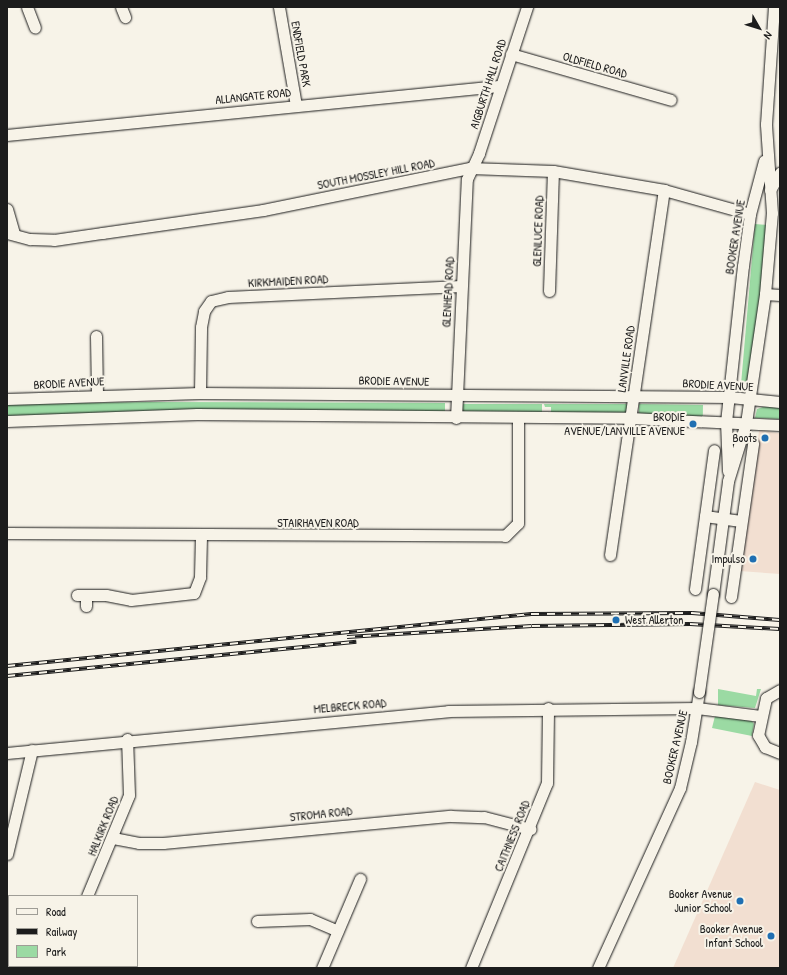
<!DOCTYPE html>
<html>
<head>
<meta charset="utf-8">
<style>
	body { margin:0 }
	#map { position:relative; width:787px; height:975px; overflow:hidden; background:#f7f3e8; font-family:"Patrick Hand",sans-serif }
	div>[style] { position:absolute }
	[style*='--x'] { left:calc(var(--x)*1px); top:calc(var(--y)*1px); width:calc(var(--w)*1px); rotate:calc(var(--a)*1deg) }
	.built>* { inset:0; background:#f2dfd1 }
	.green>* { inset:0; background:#9bdaa3; transform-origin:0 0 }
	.roads { filter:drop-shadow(0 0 1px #1c1c1c) drop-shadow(0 0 1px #1c1c1c) }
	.minor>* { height:11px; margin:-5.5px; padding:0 5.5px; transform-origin:5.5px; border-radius:5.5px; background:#f7f3e8 }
	.rail>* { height:4px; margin-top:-2px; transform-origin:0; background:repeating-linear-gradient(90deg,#f7f3e8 0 8px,#1c1c1c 0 16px); box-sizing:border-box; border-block:1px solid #1c1c1c }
	.bridges { filter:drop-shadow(0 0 1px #1c1c1c) drop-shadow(0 0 1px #1c1c1c) }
	.minor-bridge>* { height:11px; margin:-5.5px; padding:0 5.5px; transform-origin:5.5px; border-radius:5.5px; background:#f7f3e8 }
	.dots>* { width:11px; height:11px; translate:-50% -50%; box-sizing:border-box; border:2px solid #f7f3e8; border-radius:50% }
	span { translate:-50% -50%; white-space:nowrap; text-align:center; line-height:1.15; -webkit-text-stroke:4px #f7f3e8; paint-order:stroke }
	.street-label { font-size:12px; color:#1c1c1c }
	.poi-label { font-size:12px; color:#1c1c1c }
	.right { translate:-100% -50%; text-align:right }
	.left { translate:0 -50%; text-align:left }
	.frame { position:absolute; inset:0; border:8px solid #1c1c1c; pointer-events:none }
	.legend { position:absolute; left:8px; top:895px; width:130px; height:72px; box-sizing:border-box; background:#f7f3e8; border:1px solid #9f9d96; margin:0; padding:5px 7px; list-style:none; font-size:12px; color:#1c1c1c }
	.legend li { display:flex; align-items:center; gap:8px; height:20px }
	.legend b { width:20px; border:1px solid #9f9d96 }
	.north { position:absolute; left:739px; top:8px; width:40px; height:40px; -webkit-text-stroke:3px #f7f3e8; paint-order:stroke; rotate:129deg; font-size:11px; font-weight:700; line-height:16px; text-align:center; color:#1c1c1c }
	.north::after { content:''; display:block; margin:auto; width:14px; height:18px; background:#1c1c1c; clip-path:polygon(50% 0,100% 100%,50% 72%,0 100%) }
</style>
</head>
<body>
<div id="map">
	<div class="built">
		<div style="clip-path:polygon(759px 431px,780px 433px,780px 574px,739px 571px)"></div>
		<div style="clip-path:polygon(755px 782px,780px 790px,780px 968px,673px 968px)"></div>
	</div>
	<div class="green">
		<div style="left:755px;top:224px;width:12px;height:164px;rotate:5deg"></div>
		<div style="clip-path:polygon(147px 402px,445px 403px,445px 415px,7px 416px,7px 404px)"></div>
		<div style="left:462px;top:404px;width:80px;height:11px"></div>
		<div style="clip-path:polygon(544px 404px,626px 404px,628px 405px,627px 415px,551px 412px,551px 407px,545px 407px)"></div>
		<div style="left:639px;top:404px;width:64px;height:13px;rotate:1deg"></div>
		<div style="clip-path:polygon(763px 407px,780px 407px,780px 419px,755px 418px,757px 409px)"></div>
		<div style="clip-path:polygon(718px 689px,756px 696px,757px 689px,761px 689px,755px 708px,718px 705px)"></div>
		<div style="clip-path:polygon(715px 716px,751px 720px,754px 724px,752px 736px,712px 728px)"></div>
	</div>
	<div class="roads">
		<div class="minor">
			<div style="--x:27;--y:7;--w:22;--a:69"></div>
			<div style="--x:121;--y:7;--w:11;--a:68"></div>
			<div style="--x:279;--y:7;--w:99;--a:80.2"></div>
			<div style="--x:511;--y:54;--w:166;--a:16"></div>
			<div style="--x:7;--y:135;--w:496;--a:-5.7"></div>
			<div style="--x:770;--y:190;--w:20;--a:-60"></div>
			<div style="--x:7;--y:209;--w:25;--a:74"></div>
			<div style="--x:7;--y:233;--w:24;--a:15"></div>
			<div style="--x:30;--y:239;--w:24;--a:2"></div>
			<div style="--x:54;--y:240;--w:49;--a:-8.3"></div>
			<div style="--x:102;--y:233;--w:163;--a:-8.1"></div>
			<div style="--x:263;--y:210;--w:211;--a:-11.5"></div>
			<div style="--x:470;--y:168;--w:83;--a:2.1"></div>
			<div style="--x:553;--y:171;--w:113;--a:9.7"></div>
			<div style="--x:664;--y:190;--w:89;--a:15.6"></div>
			<div style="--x:549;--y:291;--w:120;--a:-88.1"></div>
			<div style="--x:765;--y:294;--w:15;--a:4"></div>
			<div style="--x:96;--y:336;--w:58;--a:89"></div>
			<div style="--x:200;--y:393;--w:66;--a:-89.1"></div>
			<div style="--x:201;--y:327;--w:16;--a:-79"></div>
			<div style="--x:204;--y:311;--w:12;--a:-55"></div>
			<div style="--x:211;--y:301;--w:17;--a:-13"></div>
			<div style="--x:228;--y:297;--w:233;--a:-2.7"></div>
			<div style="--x:7;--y:399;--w:193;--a:-1.8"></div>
			<div style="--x:200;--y:393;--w:530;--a:0.43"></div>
			<div style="--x:730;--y:397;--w:50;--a:5.7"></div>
			<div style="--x:456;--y:418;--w:239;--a:-87.4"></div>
			<div style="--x:467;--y:179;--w:29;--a:-65"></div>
			<div style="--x:479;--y:153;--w:154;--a:-71.8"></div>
			<div style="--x:7;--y:421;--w:190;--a:-2.1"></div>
			<div style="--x:197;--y:414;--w:433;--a:0.5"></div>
			<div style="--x:630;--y:418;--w:150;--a:2.7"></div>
			<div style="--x:728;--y:471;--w:49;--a:-92.3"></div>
			<div style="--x:726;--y:422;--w:157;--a:-83.8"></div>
			<div style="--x:743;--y:266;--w:52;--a:-82.3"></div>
			<div style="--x:750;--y:214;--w:55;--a:-75.2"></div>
			<div style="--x:705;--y:516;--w:36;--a:8"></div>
			<div style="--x:7;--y:533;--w:498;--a:0.3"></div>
			<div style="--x:505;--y:536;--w:18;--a:-45"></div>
			<div style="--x:518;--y:523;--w:105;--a:-90"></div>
			<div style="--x:610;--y:555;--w:369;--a:-81.6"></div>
			<div style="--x:695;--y:589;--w:140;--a:-82.2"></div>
			<div style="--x:713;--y:594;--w:114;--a:-82.4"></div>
			<div style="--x:728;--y:481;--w:61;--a:-72.8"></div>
			<div style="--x:746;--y:423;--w:130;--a:-81.6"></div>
			<div style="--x:765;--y:294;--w:81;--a:-85.1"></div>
			<div style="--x:772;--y:213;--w:89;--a:-93.9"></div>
			<div style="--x:766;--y:124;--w:117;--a:-86.1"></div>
			<div style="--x:77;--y:595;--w:29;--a:0"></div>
			<div style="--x:106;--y:595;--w:25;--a:11"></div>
			<div style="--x:131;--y:600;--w:63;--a:-6.3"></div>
			<div style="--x:194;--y:593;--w:17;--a:-69"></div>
			<div style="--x:200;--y:577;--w:40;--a:-88.6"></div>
			<div style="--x:731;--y:597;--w:155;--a:-81.8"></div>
			<div style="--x:86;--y:606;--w:11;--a:-90"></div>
			<div style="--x:780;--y:690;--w:16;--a:150"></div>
			<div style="--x:766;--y:698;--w:38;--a:102"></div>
			<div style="--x:758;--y:735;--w:14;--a:60"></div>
			<div style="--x:765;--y:747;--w:16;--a:22"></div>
			<div style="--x:7;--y:753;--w:443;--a:-5.4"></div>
			<div style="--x:448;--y:711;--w:249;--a:-0.7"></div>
			<div style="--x:697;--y:708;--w:64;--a:7.2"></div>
			<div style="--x:113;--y:838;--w:26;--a:11"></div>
			<div style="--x:139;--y:843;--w:24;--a:0"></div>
			<div style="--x:163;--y:843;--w:289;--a:-5.4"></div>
			<div style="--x:451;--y:816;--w:33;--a:2"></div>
			<div style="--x:484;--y:817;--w:48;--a:14.6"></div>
			<div style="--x:7;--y:854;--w:107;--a:-76.5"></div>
			<div style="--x:87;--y:896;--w:109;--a:-67.4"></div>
			<div style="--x:129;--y:795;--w:56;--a:-92"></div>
			<div style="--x:257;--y:921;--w:53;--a:-2.2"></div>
			<div style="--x:310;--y:919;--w:30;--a:23"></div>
			<div style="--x:7;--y:928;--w:2;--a:0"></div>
			<div style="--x:108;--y:966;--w:5;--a:22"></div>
			<div style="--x:322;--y:968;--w:97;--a:-66.9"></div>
			<div style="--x:471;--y:968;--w:200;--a:-67.7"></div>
			<div style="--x:547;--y:783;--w:75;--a:-89.2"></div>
			<div style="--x:598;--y:968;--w:198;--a:-65.5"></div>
			<div style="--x:680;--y:788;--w:47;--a:-76.6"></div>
			<div style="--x:691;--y:742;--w:51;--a:-80.9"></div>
		</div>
	</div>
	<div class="rail">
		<div style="--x:347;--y:637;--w:185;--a:-3.4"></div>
		<div style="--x:532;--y:626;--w:158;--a:-0.7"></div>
		<div style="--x:690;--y:624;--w:90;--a:3.2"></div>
		<div style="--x:7;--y:666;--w:527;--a:-5.67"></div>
		<div style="--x:531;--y:614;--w:161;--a:-0.4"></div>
		<div style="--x:692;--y:613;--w:88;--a:4.5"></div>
		<div style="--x:7;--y:676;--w:351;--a:-5.6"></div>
	</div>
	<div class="bridges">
		<div class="minor-bridge">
			<div style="--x:699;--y:692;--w:99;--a:-81.9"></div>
		</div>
	</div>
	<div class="dots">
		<div style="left:693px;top:424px;background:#1f6fb2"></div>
		<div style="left:765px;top:438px;background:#1f6fb2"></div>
		<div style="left:753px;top:559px;background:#1f6fb2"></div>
		<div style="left:616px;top:620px;background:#1f6fb2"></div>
		<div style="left:740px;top:901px;background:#1f6fb2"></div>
		<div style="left:771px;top:936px;background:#1f6fb2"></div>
	</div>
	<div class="street-label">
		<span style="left:301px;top:54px;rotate:80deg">ENDFIELD PARK</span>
		<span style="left:595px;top:65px;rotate:16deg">OLDFIELD ROAD</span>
		<span style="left:488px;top:84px;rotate:-72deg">AIGBURTH HALL ROAD</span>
		<span style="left:253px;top:96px;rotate:-6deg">ALLANGATE ROAD</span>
		<span style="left:376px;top:174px;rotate:-11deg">SOUTH MOSSLEY HILL ROAD</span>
		<span style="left:538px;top:231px;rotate:-88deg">GLENLUCE ROAD</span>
		<span style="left:735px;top:237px;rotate:-81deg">BOOKER AVENUE</span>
		<span style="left:288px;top:281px;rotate:-3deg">KIRKMAIDEN ROAD</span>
		<span style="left:448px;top:292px;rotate:-87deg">GLENHEAD ROAD</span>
		<span style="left:626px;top:359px;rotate:-82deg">LANVILLE ROAD</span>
		<span style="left:394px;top:381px;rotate:1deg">BRODIE AVENUE</span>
		<span style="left:69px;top:383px;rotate:-3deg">BRODIE AVENUE</span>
		<span style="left:718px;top:385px;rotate:3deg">BRODIE AVENUE</span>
		<span style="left:318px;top:523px">STAIRHAVEN ROAD</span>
		<span style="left:350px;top:706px;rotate:-5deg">MELBRECK ROAD</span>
		<span style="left:675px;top:747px;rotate:-77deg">BOOKER AVENUE</span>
		<span style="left:321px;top:814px;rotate:-6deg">STROMA ROAD</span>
		<span style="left:103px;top:826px;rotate:-68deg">HALKIRK ROAD</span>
		<span style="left:512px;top:836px;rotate:-68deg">CAITHNESS ROAD</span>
	</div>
	<div class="poi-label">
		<span class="right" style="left:685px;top:424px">BRODIE<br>AVENUE/LANVILLE AVENUE</span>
		<span class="right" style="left:757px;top:438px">Boots</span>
		<span class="right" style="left:745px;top:559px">Impulso</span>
		<span class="left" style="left:625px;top:620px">West Allerton</span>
		<span class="right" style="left:732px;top:901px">Booker Avenue<br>Junior School</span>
		<span class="right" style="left:763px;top:936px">Booker Avenue<br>Infant School</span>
	</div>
	<div class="frame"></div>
	<ul class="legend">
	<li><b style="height:5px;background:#f7f3e8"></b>Road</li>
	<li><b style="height:5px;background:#1c1c1c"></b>Railway</li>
	<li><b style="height:11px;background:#9bdaa3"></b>Park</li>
	</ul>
	<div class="north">N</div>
</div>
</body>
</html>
